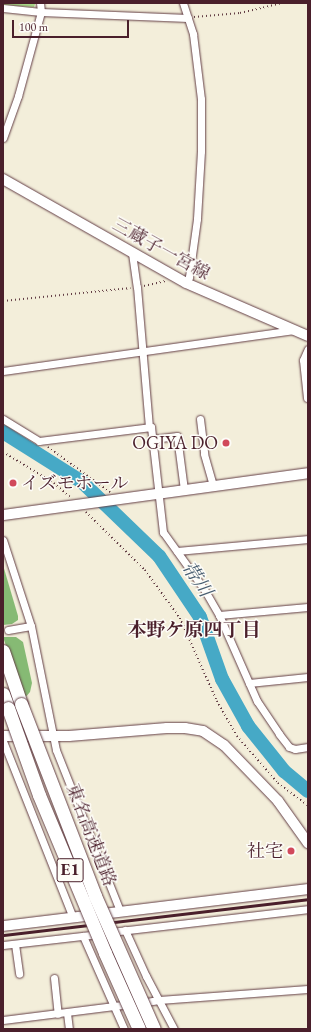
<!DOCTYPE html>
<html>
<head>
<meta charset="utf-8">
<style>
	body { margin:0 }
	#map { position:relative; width:311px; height:1032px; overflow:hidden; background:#f3eeda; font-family:"EB Garamond","Noto Serif JP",serif }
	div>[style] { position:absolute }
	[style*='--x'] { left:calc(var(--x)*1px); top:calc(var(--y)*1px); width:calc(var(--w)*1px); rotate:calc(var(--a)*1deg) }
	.green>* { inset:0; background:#a9da88 }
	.forest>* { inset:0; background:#86ba74 }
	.river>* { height:14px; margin:-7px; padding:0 7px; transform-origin:7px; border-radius:7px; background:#46a9c6 }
	.path>* { height:1.5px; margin-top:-0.75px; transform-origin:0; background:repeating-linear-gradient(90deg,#633e45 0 1px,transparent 0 4px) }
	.roads { filter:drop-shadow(0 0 1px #633e45) drop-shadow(0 0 1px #633e45) }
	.street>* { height:7px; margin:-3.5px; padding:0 3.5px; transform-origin:3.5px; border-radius:3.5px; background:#fff }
	.secondary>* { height:10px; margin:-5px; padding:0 5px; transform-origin:5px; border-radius:5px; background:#fff }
	.highway>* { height:13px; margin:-6.5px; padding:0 6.5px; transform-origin:6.5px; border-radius:6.5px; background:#fff }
	.rail>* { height:2.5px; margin:-1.25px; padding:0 1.25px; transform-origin:1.25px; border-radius:1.25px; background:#4a1f2b }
	.bridges { filter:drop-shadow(0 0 1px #633e45) drop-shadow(0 0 1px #633e45) }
	.highway-bridge>* { height:13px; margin:-6.5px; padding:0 6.5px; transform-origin:6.5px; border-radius:6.5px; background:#fff }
	.dots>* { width:11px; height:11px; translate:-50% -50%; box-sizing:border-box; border:2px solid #fdfcf7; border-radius:50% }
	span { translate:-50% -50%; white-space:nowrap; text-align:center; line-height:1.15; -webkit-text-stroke:3px #fdfcf7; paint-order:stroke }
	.shield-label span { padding:1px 3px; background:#fdfcf7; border:1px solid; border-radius:3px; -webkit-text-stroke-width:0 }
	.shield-label { font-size:17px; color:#4a1f2b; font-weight:700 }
	.street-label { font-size:18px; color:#4a1f2b }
	.poi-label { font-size:18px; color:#4a1f2b }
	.right { translate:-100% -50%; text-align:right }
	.left { translate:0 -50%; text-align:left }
	.water-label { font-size:19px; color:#485d71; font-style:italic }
	.neighbourhood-label { font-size:19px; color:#4a1f2b; font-weight:700 }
	.frame { position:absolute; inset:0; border:4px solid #4a1f2b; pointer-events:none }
	.scale { position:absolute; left:12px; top:20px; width:117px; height:18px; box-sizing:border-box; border:2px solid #4a1f2b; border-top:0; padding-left:5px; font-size:12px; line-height:14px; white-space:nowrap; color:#4a1f2b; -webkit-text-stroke:3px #fdfcf7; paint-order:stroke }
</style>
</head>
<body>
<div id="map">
	<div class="green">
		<div style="clip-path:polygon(3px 3px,35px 3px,35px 4px,34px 7px,3px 5px)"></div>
	</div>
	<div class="forest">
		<div style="clip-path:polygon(3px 565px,18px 616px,18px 620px,12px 624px,3px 625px)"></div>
		<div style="clip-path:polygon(3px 637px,16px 637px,23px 642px,32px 683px,30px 692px,24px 699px)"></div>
	</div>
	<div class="river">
		<div style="--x:3;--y:432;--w:93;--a:32.3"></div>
		<div style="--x:82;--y:482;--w:107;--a:43.9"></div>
		<div style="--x:159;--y:556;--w:73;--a:56.1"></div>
		<div style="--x:200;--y:617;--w:66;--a:70.5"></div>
		<div style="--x:222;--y:679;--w:54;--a:61"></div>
		<div style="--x:248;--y:726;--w:58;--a:51.3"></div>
		<div style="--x:284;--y:771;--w:31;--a:40"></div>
	</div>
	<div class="path">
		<div style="--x:194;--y:17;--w:46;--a:-5"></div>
		<div style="--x:240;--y:13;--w:43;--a:-13.4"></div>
		<div style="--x:144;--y:286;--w:23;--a:-13"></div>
		<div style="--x:3;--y:301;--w:128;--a:-5.8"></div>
		<div style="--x:48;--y:447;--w:77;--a:36"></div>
		<div style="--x:3;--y:452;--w:60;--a:31.3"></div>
		<div style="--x:54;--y:483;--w:21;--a:41"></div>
		<div style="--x:86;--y:512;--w:83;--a:44.5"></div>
		<div style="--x:145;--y:570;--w:59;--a:53.9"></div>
		<div style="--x:180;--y:618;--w:91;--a:66"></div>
		<div style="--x:217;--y:701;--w:40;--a:60.3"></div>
		<div style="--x:237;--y:736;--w:62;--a:48.9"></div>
		<div style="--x:278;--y:783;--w:38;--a:37"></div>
	</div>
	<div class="roads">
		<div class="street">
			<div style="--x:183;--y:3;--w:33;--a:72"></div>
			<div style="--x:193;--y:34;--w:65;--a:83"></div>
			<div style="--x:201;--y:99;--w:52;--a:90"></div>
			<div style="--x:201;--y:151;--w:68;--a:93.4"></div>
			<div style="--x:197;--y:219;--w:59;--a:97.9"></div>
			<div style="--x:189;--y:277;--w:7;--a:117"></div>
			<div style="--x:3;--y:8;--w:38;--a:6"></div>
			<div style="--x:41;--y:12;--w:147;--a:2.3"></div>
			<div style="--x:3;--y:138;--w:45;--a:-70.3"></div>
			<div style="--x:18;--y:96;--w:87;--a:-74.7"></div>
			<div style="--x:41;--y:12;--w:9;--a:-96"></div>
			<div style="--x:132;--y:253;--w:34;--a:82"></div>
			<div style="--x:137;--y:287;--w:141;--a:85.1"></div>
			<div style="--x:3;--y:371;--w:294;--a:-8"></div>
			<div style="--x:307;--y:398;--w:38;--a:-96"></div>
			<div style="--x:303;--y:360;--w:12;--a:-66"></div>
			<div style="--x:3;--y:419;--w:42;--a:31.4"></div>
			<div style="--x:39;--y:441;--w:113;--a:-7.1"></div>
			<div style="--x:151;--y:427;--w:106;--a:83.5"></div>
			<div style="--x:163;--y:532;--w:70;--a:54.3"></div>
			<div style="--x:204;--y:589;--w:30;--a:60"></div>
			<div style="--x:219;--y:615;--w:94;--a:66.2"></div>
			<div style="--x:257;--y:701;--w:40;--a:56"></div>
			<div style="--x:279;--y:734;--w:16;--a:52"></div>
			<div style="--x:289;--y:747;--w:6;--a:18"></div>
			<div style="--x:295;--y:749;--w:13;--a:-9"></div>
			<div style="--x:200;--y:419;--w:35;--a:83"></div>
			<div style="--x:204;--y:454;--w:33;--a:74"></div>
			<div style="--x:153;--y:439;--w:24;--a:-7"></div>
			<div style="--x:177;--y:436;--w:54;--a:82.6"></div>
			<div style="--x:3;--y:540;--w:90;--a:72"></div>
			<div style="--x:31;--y:626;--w:126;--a:78.6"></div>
			<div style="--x:56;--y:750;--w:173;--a:68.3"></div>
			<div style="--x:177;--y:551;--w:132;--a:-5.2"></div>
			<div style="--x:219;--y:615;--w:89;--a:-5.1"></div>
			<div style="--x:8;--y:630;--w:23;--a:-10"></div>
			<div style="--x:249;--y:683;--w:59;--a:-5.8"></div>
			<div style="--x:3;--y:741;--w:190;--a:68.4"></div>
			<div style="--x:125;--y:930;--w:51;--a:65.5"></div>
			<div style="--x:146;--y:976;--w:60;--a:62.2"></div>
			<div style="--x:110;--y:932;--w:199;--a:-6.6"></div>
			<div style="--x:83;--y:936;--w:102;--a:66.2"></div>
			<div style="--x:15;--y:944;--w:30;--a:82"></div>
			<div style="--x:3;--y:945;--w:97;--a:-6.5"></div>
			<div style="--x:54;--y:978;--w:36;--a:84"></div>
			<div style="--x:140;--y:1003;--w:19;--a:-9"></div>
			<div style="--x:159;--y:1000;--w:149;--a:-4.2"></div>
			<div style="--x:67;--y:1013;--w:16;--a:83"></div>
			<div style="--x:3;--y:1020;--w:128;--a:-7.2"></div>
		</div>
		<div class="secondary">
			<div style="--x:3;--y:179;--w:210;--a:29.6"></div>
			<div style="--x:186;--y:283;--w:133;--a:23.5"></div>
			<div style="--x:3;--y:515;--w:308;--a:-7.8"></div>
			<div style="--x:3;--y:736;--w:66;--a:0"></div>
			<div style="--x:69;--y:736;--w:98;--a:-4.7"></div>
			<div style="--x:167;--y:728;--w:18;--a:0"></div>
			<div style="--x:185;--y:728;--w:18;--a:9"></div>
			<div style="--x:203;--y:731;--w:25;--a:34"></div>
			<div style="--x:224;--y:745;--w:78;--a:46"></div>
			<div style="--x:278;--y:801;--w:52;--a:54.5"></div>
			<div style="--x:3;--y:926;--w:307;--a:-6.9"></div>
		</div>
		<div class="highway">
			<div style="--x:3;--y:651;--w:56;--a:71.2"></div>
			<div style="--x:3;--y:694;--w:15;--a:70"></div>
		</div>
	</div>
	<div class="rail">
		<div style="--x:3;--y:935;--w:307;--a:-6.7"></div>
	</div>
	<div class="bridges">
		<div class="highway-bridge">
			<div style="--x:21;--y:704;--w:206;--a:68.9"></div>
			<div style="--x:95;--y:896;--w:145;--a:66.1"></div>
			<div style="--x:8;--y:708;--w:92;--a:70.4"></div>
			<div style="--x:39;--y:795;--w:171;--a:67.3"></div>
			<div style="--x:105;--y:953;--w:83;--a:65.9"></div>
		</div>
	</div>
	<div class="dots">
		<div style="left:226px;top:443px;background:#d1495b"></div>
		<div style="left:13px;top:483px;background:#d1495b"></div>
		<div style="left:291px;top:851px;background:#d1495b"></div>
	</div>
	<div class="shield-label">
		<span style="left:70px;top:870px">E1</span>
	</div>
	<div class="street-label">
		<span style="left:161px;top:249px;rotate:29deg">三蔵子一宮線</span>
		<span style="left:91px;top:835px;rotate:69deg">東名高速道路</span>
	</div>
	<div class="poi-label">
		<span class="right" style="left:218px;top:443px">OGIYA DO</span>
		<span class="left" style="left:21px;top:483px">イズモホール</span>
		<span class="right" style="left:283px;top:851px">社宅</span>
	</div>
	<div class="water-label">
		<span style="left:197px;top:579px;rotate:56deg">帯川</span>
	</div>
	<div class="neighbourhood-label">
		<span style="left:194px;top:630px">本野ケ原四丁目</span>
	</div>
	<div class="frame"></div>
	<div class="scale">100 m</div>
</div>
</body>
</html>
